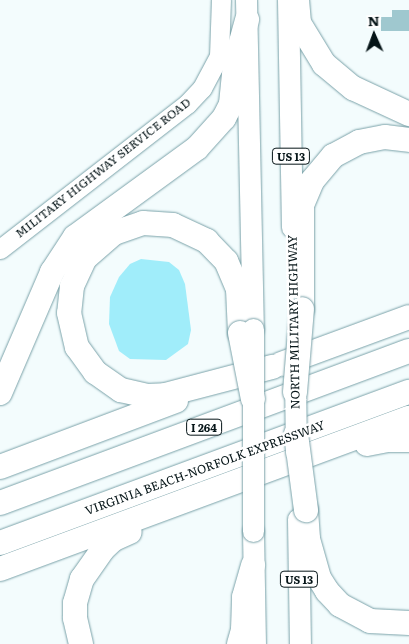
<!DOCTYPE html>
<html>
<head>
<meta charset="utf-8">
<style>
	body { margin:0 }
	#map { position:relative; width:409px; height:644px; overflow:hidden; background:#f3fcfd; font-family:Literata,serif }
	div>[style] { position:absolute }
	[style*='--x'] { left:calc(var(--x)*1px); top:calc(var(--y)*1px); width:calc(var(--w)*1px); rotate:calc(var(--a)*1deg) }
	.green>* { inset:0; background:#a0edfa }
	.building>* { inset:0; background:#9fc8cf }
	.roads { filter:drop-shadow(0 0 1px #7aa2a9) drop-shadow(0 0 1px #7aa2a9) }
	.secondary>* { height:19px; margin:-9.5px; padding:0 9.5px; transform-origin:9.5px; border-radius:9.5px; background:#fff }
	.primary>* { height:21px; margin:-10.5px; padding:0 10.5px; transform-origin:10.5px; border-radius:10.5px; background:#fff }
	.highway>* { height:24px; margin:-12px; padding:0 12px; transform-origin:12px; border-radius:12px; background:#fff }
	.bridges { filter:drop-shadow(0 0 1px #7aa2a9) drop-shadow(0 0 1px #7aa2a9) }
	.primary-bridge>* { height:21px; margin:-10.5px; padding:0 10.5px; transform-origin:10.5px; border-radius:10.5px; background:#fff }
	.highway-bridge>* { height:24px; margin:-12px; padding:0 12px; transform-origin:12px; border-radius:12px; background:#fff }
	span { translate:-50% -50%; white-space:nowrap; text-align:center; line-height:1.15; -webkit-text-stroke:5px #fff; paint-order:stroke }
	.shield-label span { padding:1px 4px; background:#fff; border:1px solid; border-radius:4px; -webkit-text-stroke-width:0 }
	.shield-label { font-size:11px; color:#051417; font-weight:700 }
	.street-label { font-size:12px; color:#051417 }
	.north { position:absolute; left:349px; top:10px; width:50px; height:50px; -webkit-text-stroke:4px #fff; paint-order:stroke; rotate:358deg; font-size:14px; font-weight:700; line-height:20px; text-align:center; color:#051417 }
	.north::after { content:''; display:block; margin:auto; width:18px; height:22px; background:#051417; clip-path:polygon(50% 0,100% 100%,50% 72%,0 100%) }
</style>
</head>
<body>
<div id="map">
	<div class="green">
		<div style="clip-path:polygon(141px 259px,169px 262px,179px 270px,185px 284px,191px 330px,188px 344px,166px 360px,130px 359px,119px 351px,109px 324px,110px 297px,119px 277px,130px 264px)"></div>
	</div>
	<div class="building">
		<div style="clip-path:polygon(392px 10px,409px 10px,409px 31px,381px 31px,381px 17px,392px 17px)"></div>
	</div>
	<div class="roads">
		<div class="secondary">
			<div style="--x:0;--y:249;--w:237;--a:-37.8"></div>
			<div style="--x:187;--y:104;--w:22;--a:-47"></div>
			<div style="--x:202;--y:88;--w:36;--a:-62"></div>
			<div style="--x:219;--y:56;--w:56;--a:-88"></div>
		</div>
		<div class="primary">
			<div style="--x:246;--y:0;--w:329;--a:88.8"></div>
			<div style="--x:288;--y:0;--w:227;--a:89"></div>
			<div style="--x:298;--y:519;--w:125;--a:89.1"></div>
			<div style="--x:253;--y:531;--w:113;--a:89"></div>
		</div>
		<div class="highway">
			<div style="--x:297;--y:0;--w:23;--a:85"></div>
			<div style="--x:299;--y:23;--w:48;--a:58.6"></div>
			<div style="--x:324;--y:64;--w:38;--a:40"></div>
			<div style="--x:353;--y:88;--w:62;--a:24.9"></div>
			<div style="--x:302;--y:309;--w:104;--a:-90"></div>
			<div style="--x:302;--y:205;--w:26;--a:-67"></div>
			<div style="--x:312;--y:181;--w:33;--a:-50"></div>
			<div style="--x:333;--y:156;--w:30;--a:-28"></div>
			<div style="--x:359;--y:142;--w:26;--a:-11"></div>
			<div style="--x:385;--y:137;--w:24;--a:7"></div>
			<div style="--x:240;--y:333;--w:44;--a:-92.6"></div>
			<div style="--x:238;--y:289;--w:30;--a:-113"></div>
			<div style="--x:226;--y:261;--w:28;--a:-134"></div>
			<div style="--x:207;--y:241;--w:38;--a:-155"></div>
			<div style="--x:173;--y:225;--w:30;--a:-176"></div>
			<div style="--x:143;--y:223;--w:31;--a:161"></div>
			<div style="--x:114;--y:233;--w:38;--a:139"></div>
			<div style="--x:85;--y:258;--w:31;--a:115"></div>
			<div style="--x:72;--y:286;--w:27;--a:96"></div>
			<div style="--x:69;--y:313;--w:35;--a:77"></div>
			<div style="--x:77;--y:347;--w:31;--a:54"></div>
			<div style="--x:95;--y:372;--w:32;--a:35"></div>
			<div style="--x:121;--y:390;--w:28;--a:13"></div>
			<div style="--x:148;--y:396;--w:17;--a:-3"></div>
			<div style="--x:165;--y:395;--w:111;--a:-14.7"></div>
			<div style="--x:281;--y:364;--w:136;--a:-20.2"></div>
			<div style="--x:0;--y:393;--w:132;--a:-66.7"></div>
			<div style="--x:52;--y:272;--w:42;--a:-56.7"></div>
			<div style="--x:75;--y:237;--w:151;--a:-36.1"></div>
			<div style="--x:197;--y:148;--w:40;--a:-48"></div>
			<div style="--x:224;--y:118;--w:16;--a:-63"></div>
			<div style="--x:231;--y:104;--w:40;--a:-84.3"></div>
			<div style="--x:235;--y:64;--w:46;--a:-74.7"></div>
			<div style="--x:367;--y:444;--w:21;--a:-11"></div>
			<div style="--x:388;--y:440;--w:21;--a:0"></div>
			<div style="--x:0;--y:467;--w:188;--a:-20.6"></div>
			<div style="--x:0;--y:503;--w:436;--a:-20.4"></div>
			<div style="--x:306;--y:510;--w:29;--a:86"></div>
			<div style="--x:308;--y:539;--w:41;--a:74.2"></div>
			<div style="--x:319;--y:578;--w:15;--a:58"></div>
			<div style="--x:327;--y:591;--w:19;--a:47"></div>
			<div style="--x:340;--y:605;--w:34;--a:28"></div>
			<div style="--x:370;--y:621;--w:39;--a:3"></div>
			<div style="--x:0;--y:543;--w:436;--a:-20.3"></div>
			<div style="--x:0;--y:569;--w:436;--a:-20.3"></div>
			<div style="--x:81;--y:644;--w:27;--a:-103"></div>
			<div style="--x:75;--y:618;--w:15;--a:-90"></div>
			<div style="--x:75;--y:603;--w:25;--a:-74"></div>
			<div style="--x:82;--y:579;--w:35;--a:-55"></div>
			<div style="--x:102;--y:550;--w:16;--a:-43"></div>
			<div style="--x:114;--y:539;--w:17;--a:-24"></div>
			<div style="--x:239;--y:644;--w:15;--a:-74"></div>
			<div style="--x:243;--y:630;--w:33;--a:-88"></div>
			<div style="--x:244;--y:597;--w:33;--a:-74"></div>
		</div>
	</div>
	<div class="bridges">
		<div class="primary-bridge">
			<div style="--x:295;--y:375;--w:77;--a:89.3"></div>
			<div style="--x:253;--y:531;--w:202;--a:-90"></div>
		</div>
		<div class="highway-bridge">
			<div style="--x:240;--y:333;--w:67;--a:78.9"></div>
			<div style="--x:295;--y:392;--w:83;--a:-85.2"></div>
			<div style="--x:296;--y:434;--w:77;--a:82.5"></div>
		</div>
	</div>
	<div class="shield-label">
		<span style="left:291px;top:156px">US 13</span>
		<span style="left:204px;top:427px">I 264</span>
		<span style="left:299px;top:579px">US 13</span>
	</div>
	<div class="street-label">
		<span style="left:103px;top:168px;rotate:-38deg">MILITARY HIGHWAY SERVICE ROAD</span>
		<span style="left:294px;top:322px;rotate:-91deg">NORTH MILITARY HIGHWAY</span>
		<span style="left:205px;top:468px;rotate:-20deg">VIRGINIA BEACH-NORFOLK EXPRESSWAY</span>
	</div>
	<div class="north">N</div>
</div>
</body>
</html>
